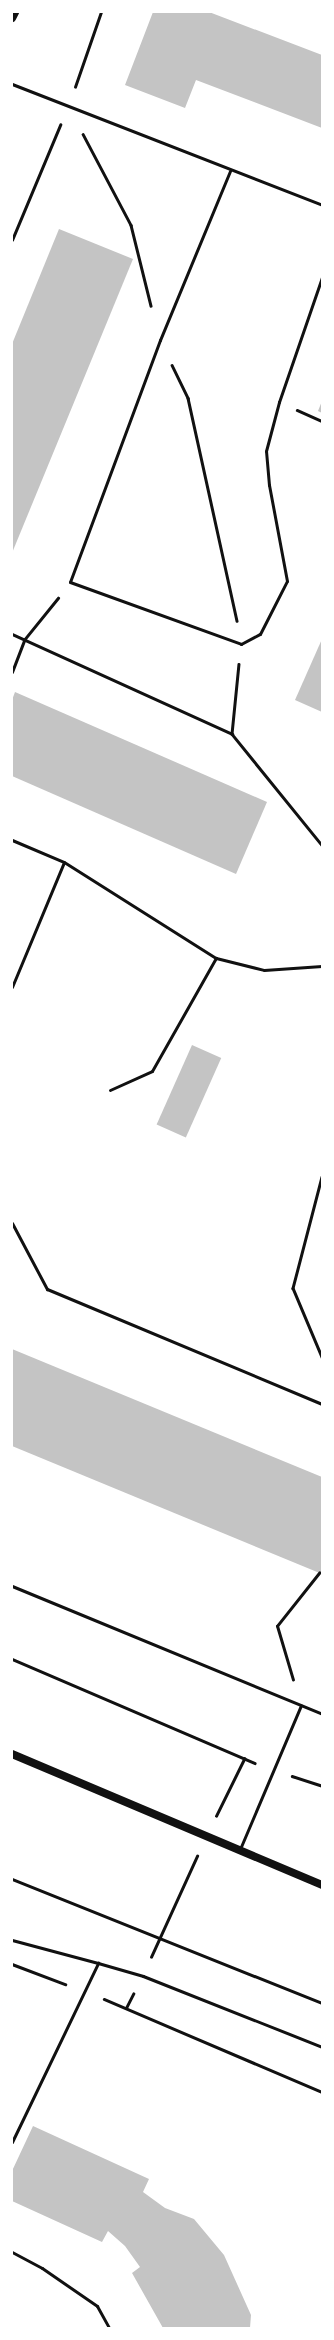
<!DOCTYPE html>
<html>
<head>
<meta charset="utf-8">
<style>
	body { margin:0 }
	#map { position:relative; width:334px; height:2340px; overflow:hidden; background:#fff; font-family:"DejaVu Sans",sans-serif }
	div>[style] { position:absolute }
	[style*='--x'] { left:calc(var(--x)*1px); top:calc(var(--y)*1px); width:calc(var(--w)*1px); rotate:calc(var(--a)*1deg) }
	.building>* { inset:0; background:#c4c4c4; transform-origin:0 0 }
	.path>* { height:2.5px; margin:-1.25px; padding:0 1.25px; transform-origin:1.25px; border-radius:1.25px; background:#111 }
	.service>* { height:3px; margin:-1.5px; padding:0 1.5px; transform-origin:1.5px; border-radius:1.5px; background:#111 }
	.tertiary>* { height:7px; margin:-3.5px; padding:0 3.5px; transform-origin:3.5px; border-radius:3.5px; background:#111 }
	.secondary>* { height:8px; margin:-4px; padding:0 4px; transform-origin:4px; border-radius:4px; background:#111 }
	span { translate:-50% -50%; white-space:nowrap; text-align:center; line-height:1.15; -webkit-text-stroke:3.5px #fff; paint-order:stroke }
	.frame { position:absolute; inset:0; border:13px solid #fff; pointer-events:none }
</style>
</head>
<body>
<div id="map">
	<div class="building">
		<div style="clip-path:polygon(153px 12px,209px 12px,322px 55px,322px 128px,196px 80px,185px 108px,125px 85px)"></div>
		<div style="clip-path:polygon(59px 229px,133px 259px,12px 553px,12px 344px)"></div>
		<div style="clip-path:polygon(322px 401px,322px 413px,318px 411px)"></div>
		<div style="clip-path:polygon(322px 639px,322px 712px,295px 700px)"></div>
		<div style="clip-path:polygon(15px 692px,267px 802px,236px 874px,12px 776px,12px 700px)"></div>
		<div style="left:192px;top:1045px;width:32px;height:87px;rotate:24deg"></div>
		<div style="clip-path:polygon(12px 1349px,322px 1477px,322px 1574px,12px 1446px)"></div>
		<div style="clip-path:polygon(33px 2126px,149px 2179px,143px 2192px,165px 2208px,194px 2219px,224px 2255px,251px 2315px,250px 2328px,163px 2328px,132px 2273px,140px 2267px,125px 2246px,108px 2231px,102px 2242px,12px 2201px,12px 2171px)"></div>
	</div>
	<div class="path">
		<div style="--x:75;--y:87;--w:79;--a:-70.9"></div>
		<div style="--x:83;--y:134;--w:103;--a:62.2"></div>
		<div style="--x:131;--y:225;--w:83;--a:76.1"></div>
		<div style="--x:12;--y:240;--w:125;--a:-67.3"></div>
		<div style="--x:172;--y:365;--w:37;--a:64"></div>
		<div style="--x:188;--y:398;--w:228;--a:77.6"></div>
		<div style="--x:297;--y:410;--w:27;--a:24"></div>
		<div style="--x:12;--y:634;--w:242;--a:24.4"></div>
		<div style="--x:239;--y:664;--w:70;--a:95.7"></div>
		<div style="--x:232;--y:734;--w:143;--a:51"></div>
		<div style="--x:12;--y:672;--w:34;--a:-69"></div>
		<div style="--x:24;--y:640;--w:54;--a:-51"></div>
		<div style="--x:322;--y:1177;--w:115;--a:104.6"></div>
		<div style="--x:293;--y:1288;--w:75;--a:67.2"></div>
		<div style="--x:12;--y:1659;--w:264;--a:23.2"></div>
		<div style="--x:293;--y:1680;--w:56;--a:-106.5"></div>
		<div style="--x:277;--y:1626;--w:68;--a:-51.6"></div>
		<div style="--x:292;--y:1776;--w:32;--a:18"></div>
		<div style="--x:216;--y:1816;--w:64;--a:-63.8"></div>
		<div style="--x:12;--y:1879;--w:334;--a:21.8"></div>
		<div style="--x:151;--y:1957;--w:111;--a:-65.5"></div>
		<div style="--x:12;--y:1964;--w:57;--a:20.7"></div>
		<div style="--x:104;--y:1999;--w:237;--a:23.1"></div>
		<div style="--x:126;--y:2008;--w:16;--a:-63"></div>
	</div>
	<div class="service">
		<div style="--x:12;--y:84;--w:333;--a:21.3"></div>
		<div style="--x:230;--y:171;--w:183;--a:112.5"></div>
		<div style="--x:160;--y:340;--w:258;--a:110.4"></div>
		<div style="--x:70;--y:582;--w:182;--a:19.9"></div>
		<div style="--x:241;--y:644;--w:21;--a:-28"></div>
		<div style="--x:260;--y:634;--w:59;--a:-63"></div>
		<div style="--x:287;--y:581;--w:98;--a:-100.6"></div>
		<div style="--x:269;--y:485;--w:34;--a:-95"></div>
		<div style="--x:266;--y:451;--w:51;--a:-75.1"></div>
		<div style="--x:279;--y:402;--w:132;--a:-71"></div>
		<div style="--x:12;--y:840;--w:56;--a:22.9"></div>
		<div style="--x:64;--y:862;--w:180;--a:32.3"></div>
		<div style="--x:216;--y:958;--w:49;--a:14"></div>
		<div style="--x:264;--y:970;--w:58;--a:-3.9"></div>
		<div style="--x:12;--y:987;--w:135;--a:-67.4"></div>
		<div style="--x:110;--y:1090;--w:46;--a:-24.3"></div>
		<div style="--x:152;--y:1071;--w:130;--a:-60.5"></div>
		<div style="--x:12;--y:1223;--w:75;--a:62.1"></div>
		<div style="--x:47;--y:1289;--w:298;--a:22.7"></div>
		<div style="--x:12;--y:1586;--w:335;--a:22.4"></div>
		<div style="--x:240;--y:1849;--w:156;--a:-67"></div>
		<div style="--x:12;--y:1940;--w:89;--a:15"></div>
		<div style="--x:12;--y:2142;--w:199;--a:-64.3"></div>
		<div style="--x:98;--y:1963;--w:47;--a:16.1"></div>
		<div style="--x:143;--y:1976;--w:193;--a:21.6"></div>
		<div style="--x:12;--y:2252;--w:34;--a:28"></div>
		<div style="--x:42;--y:2268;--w:67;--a:34.6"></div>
		<div style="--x:97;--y:2306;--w:25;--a:61"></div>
	</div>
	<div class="tertiary">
		<div style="--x:12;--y:18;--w:7;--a:-63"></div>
	</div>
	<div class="secondary">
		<div style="--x:12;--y:1754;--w:337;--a:22.9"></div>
	</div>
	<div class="frame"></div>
</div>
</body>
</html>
